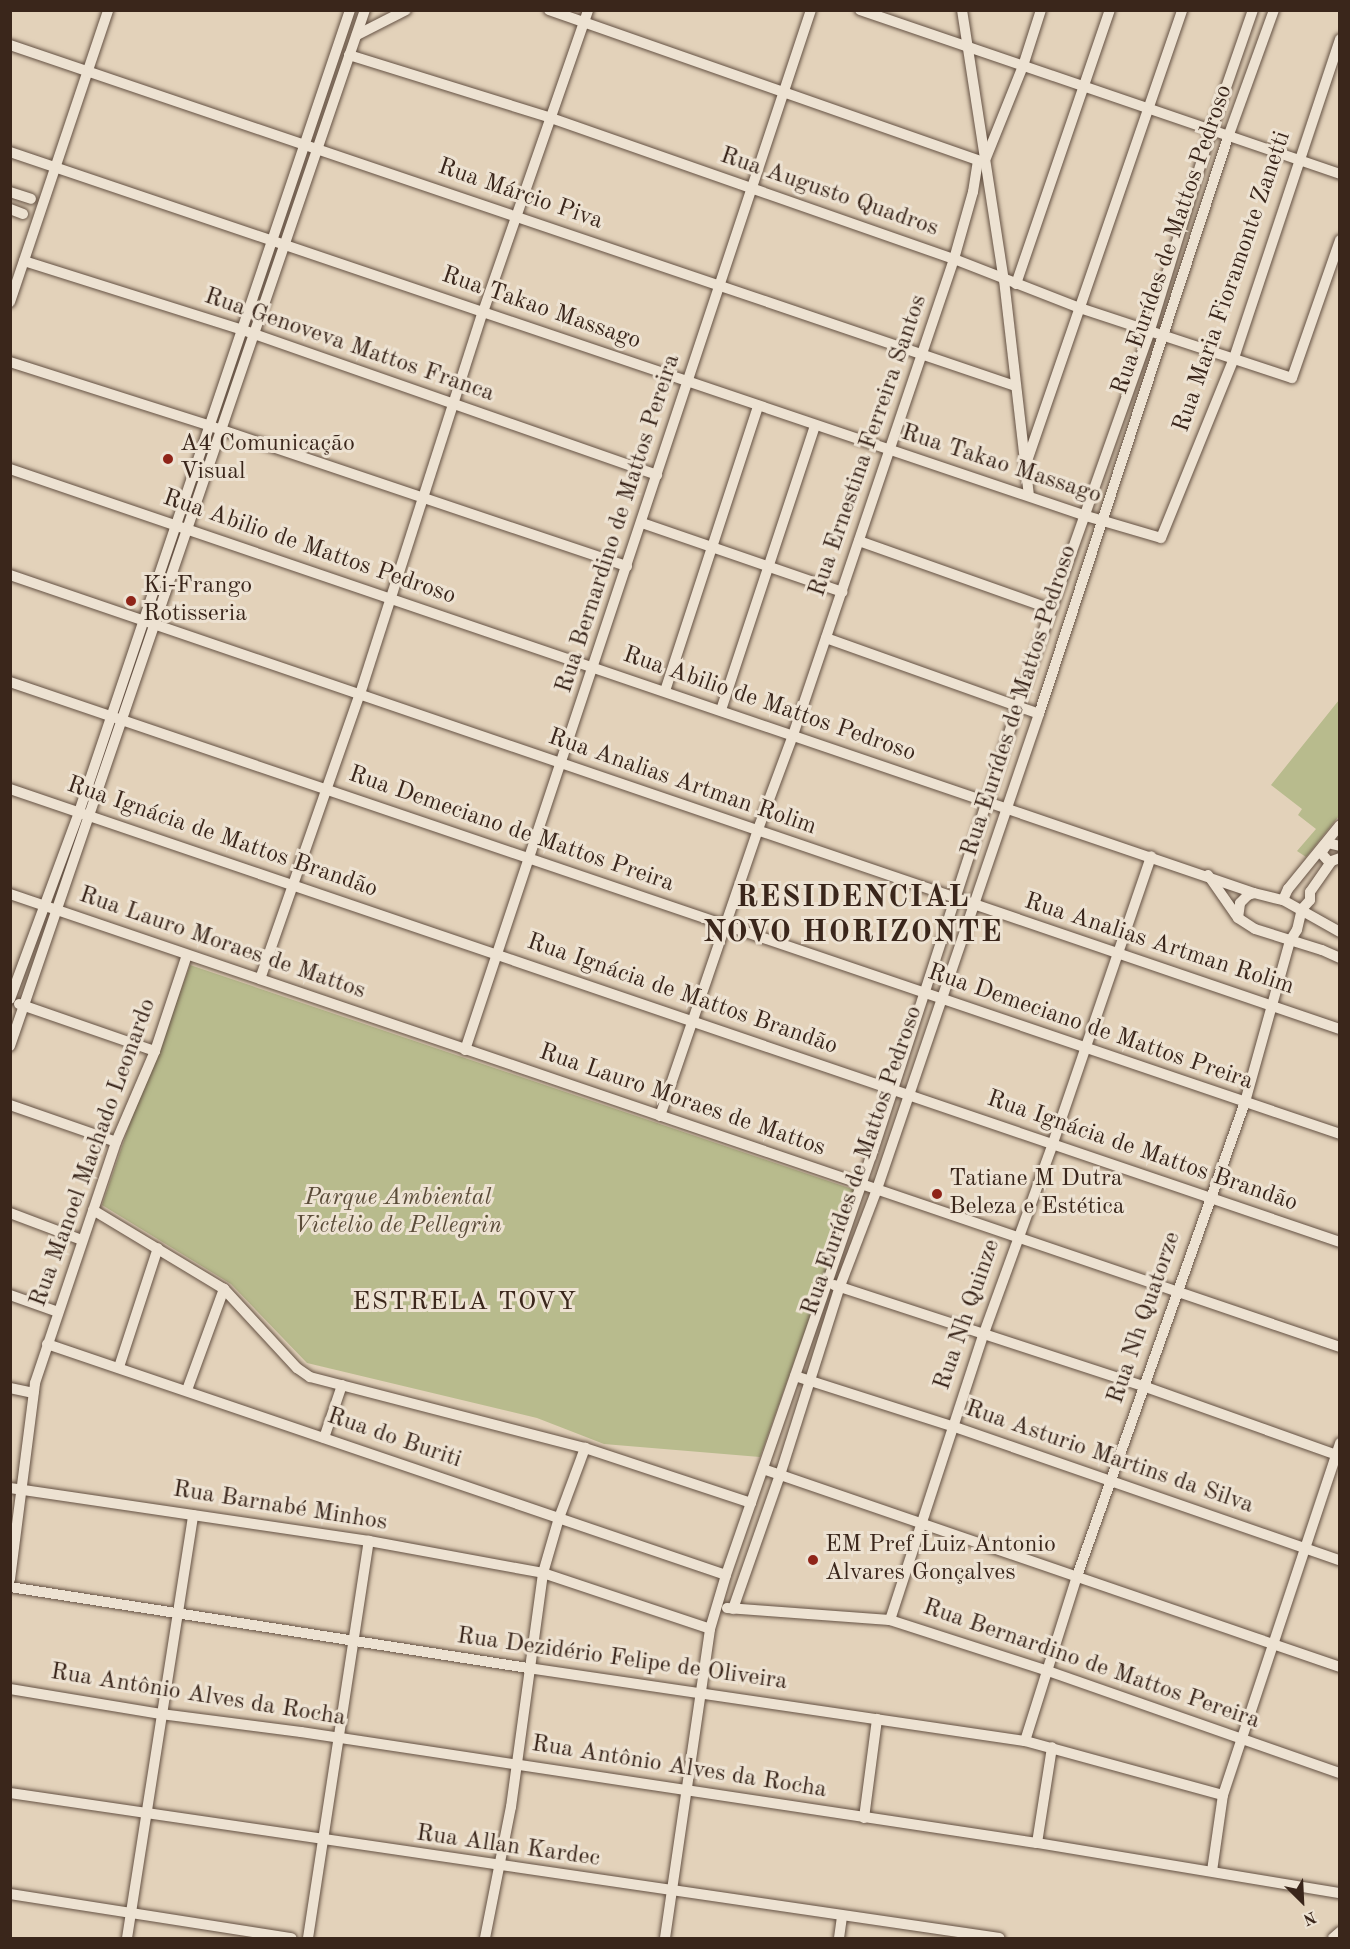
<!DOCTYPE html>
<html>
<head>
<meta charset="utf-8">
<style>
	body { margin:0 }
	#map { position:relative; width:1350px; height:1949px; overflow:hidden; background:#e3d2ba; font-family:"Old Standard TT",serif }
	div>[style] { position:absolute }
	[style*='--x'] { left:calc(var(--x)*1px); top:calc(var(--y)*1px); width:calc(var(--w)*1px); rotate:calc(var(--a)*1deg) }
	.green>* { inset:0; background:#b8bb8d }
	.roads { filter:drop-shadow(0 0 2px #645143) drop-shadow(0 0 2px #645143) }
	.minor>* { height:10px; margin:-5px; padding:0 5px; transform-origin:5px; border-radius:5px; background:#ede2d2 }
	.dots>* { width:16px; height:16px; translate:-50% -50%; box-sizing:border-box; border:3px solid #ede2d2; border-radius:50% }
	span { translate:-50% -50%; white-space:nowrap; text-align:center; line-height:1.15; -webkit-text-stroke:6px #ede2d2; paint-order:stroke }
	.street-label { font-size:24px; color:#3a261b }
	.poi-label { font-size:24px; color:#3a261b }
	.left { translate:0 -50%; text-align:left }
	.park-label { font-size:24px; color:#5a4b38; font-style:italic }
	.neighbourhood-label { font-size:26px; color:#3a261b; letter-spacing:1.5px }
	.district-label { font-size:30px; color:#3a261b; font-weight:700; letter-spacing:1.5px }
	.frame { position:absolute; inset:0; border:12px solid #3a261b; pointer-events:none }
	.north { position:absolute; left:1272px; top:1871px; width:60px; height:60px; -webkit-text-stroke:4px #ede2d2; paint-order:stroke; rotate:156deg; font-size:16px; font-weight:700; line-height:24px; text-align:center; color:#3a261b }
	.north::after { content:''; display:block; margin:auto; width:21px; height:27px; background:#3a261b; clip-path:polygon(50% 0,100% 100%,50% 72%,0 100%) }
</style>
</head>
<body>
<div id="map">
	<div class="green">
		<div style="clip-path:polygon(1339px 700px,1339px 816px,1306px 857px,1297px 851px,1316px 829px,1298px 815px,1302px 809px,1271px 785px)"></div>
		<div style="clip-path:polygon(190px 965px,855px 1190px,760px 1457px,604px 1444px,537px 1418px,307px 1363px,231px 1284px,102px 1205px,157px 1044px,162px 1042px)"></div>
	</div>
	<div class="roads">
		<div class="minor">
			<div style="--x:549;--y:10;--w:454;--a:19.3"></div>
			<div style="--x:860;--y:10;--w:507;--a:18.86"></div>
			<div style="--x:962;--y:10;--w:273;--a:81.2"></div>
			<div style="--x:1004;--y:280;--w:217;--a:83.4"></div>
			<div style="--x:357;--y:35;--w:55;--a:-27"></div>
			<div style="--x:10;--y:45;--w:1061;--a:18.74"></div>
			<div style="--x:349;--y:55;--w:212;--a:17.3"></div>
			<div style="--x:551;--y:118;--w:427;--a:19.3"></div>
			<div style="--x:954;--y:259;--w:135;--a:21.3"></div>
			<div style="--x:1080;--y:308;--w:223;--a:18.3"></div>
			<div style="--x:1292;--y:378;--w:146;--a:-70.8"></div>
			<div style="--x:10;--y:152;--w:1133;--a:18.69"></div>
			<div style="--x:1083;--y:515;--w:81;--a:16.4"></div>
			<div style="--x:1161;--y:538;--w:194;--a:-67.9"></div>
			<div style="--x:1234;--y:358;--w:336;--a:-71.6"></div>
			<div style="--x:986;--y:158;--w:99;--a:-68.1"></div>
			<div style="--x:1023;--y:66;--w:59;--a:-72.2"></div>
			<div style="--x:10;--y:192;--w:22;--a:18"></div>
			<div style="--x:10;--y:209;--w:14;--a:21"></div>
			<div style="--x:24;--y:261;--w:226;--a:17.5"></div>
			<div style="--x:240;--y:329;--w:442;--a:19.3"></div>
			<div style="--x:1016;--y:284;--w:290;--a:-71.1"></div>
			<div style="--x:10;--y:302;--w:308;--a:-71.4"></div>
			<div style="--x:10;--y:362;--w:210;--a:17.7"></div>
			<div style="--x:210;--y:426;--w:440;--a:18.6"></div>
			<div style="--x:1028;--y:458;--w:474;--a:-71"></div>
			<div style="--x:10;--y:469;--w:1314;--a:18.82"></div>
			<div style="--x:1254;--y:893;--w:30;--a:14"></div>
			<div style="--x:1283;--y:900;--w:65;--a:29.3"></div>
			<div style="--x:642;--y:523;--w:212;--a:19"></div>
			<div style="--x:859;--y:541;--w:204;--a:19.5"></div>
			<div style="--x:10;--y:575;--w:1405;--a:18.85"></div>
			<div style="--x:826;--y:638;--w:226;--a:19.6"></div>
			<div style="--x:10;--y:682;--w:1405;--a:18.77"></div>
			<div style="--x:665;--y:691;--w:300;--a:-71.9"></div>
			<div style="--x:721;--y:710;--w:300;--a:-71.7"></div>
			<div style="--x:10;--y:789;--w:1405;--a:18.81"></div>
			<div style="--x:1340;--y:846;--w:12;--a:-166"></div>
			<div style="--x:1328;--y:843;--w:12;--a:125"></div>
			<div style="--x:1321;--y:853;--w:12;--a:48"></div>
			<div style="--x:1329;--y:862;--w:12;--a:-20"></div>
			<div style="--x:1208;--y:875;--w:52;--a:55.1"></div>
			<div style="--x:1238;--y:918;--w:20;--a:33"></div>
			<div style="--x:1255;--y:929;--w:70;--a:17.4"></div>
			<div style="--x:1322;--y:950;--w:20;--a:24"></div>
			<div style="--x:10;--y:894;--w:1405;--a:18.81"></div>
			<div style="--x:1283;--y:900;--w:12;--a:-66"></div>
			<div style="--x:1288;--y:889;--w:82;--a:-50.9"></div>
			<div style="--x:1238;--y:918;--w:15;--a:-82"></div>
			<div style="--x:1240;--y:903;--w:11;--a:-45"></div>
			<div style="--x:1248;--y:895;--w:6;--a:-18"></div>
			<div style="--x:260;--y:979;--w:302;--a:-70.7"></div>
			<div style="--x:360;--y:694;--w:401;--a:-72.2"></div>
			<div style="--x:483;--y:312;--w:320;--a:-70.8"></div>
			<div style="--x:10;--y:999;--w:199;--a:-69.7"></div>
			<div style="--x:79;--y:812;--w:847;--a:-71.33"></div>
			<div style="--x:19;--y:1004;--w:144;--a:19.1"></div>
			<div style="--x:10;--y:1046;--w:1095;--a:-71.09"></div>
			<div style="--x:465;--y:1050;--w:1096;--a:-71.6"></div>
			<div style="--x:10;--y:1105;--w:112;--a:19.2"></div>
			<div style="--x:660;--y:1116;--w:300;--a:-71.1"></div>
			<div style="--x:757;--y:832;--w:103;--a:-69.6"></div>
			<div style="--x:793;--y:735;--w:502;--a:-71.31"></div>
			<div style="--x:954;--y:259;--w:70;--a:-74.2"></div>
			<div style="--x:973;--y:192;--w:32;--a:-81"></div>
			<div style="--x:93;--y:1210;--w:153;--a:31.1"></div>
			<div style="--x:224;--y:1289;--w:108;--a:47.3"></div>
			<div style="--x:297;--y:1368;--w:16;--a:35"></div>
			<div style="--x:310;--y:1377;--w:284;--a:14.5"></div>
			<div style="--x:585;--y:1448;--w:175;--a:18.3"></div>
			<div style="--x:10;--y:1213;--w:77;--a:20.6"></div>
			<div style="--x:834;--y:1285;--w:325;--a:18.1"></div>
			<div style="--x:1143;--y:1386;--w:209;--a:19.6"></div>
			<div style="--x:10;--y:1295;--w:51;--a:19.5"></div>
			<div style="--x:47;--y:1344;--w:717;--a:18.79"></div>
			<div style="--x:119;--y:1367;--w:125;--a:-71.9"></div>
			<div style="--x:795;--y:1376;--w:165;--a:17.7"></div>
			<div style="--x:952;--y:1426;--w:410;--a:19.1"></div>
			<div style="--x:10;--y:1388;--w:24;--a:12"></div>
			<div style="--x:187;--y:1390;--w:108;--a:-69.9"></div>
			<div style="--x:324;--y:1438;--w:56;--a:-71.2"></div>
			<div style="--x:763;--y:1469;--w:610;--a:18.94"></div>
			<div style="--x:10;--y:1488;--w:363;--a:8.4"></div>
			<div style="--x:369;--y:1541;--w:177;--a:10.4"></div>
			<div style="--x:543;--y:1573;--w:176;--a:18.5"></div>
			<div style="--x:10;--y:1579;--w:198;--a:-82.7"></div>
			<div style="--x:35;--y:1383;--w:254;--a:-71.4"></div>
			<div style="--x:116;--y:1142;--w:99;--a:-66.8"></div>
			<div style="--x:155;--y:1051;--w:101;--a:-71.6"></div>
			<div style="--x:10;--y:1587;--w:524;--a:8.89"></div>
			<div style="--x:528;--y:1668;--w:502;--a:8.36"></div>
			<div style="--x:1025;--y:1741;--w:205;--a:15.3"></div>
			<div style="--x:727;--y:1608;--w:163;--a:4.2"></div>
			<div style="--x:890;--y:1620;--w:166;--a:17.9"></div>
			<div style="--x:1048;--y:1671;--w:309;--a:19.3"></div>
			<div style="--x:733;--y:1609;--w:142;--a:-70.7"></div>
			<div style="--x:780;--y:1475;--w:198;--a:-72.4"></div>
			<div style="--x:840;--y:1286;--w:104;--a:-69.1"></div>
			<div style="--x:877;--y:1189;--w:502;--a:-71.17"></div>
			<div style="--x:1039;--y:714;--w:607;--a:-71.86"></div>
			<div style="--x:1228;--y:137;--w:135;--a:-70.1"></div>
			<div style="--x:890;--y:1620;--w:302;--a:-71.9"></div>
			<div style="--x:984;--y:1333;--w:202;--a:-70"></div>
			<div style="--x:1053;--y:1143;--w:303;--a:-71.1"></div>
			<div style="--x:10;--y:1689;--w:153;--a:9.4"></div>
			<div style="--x:161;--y:1714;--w:141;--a:7.3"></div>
			<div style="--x:301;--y:1732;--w:744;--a:8.58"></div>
			<div style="--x:1037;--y:1843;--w:307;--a:9.4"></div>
			<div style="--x:1025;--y:1741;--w:173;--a:-72.5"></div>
			<div style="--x:1077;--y:1576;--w:503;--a:-70.48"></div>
			<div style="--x:1245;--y:1102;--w:167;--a:-74.4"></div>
			<div style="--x:1290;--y:941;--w:13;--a:-58"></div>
			<div style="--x:1297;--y:930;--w:22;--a:-77"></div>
			<div style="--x:1302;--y:909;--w:12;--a:-48"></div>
			<div style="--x:1310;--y:900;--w:8;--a:-90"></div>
			<div style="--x:1310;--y:892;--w:37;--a:-55"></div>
			<div style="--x:10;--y:1793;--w:1000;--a:8.34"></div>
			<div style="--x:864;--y:1818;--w:100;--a:-82.5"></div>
			<div style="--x:1037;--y:1843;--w:97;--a:-81.1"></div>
			<div style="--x:1212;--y:1871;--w:77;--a:-81.8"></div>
			<div style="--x:1223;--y:1795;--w:371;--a:-71.6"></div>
			<div style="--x:10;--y:1894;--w:285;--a:8.9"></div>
			<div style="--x:127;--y:1938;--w:428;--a:-81.1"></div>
			<div style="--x:308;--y:1938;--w:402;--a:-81.3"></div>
			<div style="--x:485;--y:1938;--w:134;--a:-78.8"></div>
			<div style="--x:511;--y:1807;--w:236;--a:-82.2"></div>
			<div style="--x:543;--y:1573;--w:57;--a:-73.8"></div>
			<div style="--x:559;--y:1518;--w:75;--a:-69.6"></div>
			<div style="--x:665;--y:1938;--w:312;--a:-81.7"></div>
			<div style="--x:710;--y:1629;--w:56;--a:-73.5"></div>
			<div style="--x:726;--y:1575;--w:442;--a:-70.9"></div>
			<div style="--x:871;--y:1157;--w:501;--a:-71.96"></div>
			<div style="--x:1026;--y:681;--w:372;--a:-70.5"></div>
			<div style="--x:1150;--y:330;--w:208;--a:-73"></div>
			<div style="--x:1211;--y:131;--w:128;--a:-70.9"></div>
			<div style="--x:839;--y:1938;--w:22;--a:-82"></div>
			<div style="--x:1333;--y:1938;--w:9;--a:-41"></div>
		</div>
	</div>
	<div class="dots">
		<div style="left:168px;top:459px;background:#8f2418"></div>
		<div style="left:131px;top:601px;background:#8f2418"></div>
		<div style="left:937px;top:1194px;background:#8f2418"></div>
		<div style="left:813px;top:1560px;background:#8f2418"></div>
	</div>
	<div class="street-label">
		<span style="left:829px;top:193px;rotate:19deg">Rua Augusto Quadros</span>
		<span style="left:520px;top:195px;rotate:19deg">Rua Márcio Piva</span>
		<span style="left:1173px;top:240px;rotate:-71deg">Rua Eurídes de Mattos Pedroso</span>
		<span style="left:1233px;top:282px;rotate:-71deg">Rua Maria Fioramonte Zanetti</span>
		<span style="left:541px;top:309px;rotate:19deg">Rua Takao Massago</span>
		<span style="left:349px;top:346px;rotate:19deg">Rua Genoveva Mattos Franca</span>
		<span style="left:869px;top:446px;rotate:-71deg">Rua Ernestina Ferreira Santos</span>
		<span style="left:1001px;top:465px;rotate:18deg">Rua Takao Massago</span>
		<span style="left:619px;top:524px;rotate:-72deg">Rua Bernardino de Mattos Pereira</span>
		<span style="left:309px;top:548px;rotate:19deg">Rua Abilio de Mattos Pedroso</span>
		<span style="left:1020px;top:701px;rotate:-72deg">Rua Eurídes de Mattos Pedroso</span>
		<span style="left:769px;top:705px;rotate:19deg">Rua Abilio de Mattos Pedroso</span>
		<span style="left:682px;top:783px;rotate:19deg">Rua Analias Artman Rolim</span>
		<span style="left:511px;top:830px;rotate:19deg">Rua Demeciano de Mattos Preira</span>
		<span style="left:222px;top:838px;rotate:19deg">Rua Ignácia de Mattos Brandão</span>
		<span style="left:222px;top:944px;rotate:19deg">Rua Lauro Moraes de Mattos</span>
		<span style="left:1159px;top:945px;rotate:18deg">Rua Analias Artman Rolim</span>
		<span style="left:682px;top:995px;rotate:19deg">Rua Ignácia de Mattos Brandão</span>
		<span style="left:1090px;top:1028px;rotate:19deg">Rua Demeciano de Mattos Preira</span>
		<span style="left:682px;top:1101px;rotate:19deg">Rua Lauro Moraes de Mattos</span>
		<span style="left:1142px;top:1152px;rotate:19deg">Rua Ignácia de Mattos Brandão</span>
		<span style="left:94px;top:1153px;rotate:-70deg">Rua Manoel Machado Leonardo</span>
		<span style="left:863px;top:1161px;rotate:-71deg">Rua Eurídes de Mattos Pedroso</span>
		<span style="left:968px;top:1315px;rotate:-71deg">Rua Nh Quinze</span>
		<span style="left:1145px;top:1318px;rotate:-71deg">Rua Nh Quatorze</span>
		<span style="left:394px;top:1439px;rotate:19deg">Rua do Buriti</span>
		<span style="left:1109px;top:1458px;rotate:19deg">Rua Asturio Martins da Silva</span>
		<span style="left:280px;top:1507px;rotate:9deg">Rua Barnabé Minhos</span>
		<span style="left:622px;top:1660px;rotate:8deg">Rua Dezidério Felipe de Oliveira</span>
		<span style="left:1091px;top:1665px;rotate:19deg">Rua Bernardino de Mattos Pereira</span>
		<span style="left:198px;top:1696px;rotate:9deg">Rua Antônio Alves da Rocha</span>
		<span style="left:679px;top:1768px;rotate:9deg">Rua Antônio Alves da Rocha</span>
		<span style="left:508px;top:1847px;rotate:8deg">Rua Allan Kardec</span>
	</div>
	<div class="poi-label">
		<span class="left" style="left:180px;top:459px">A4 Comunicação<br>Visual</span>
		<span class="left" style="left:143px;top:601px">Ki-Frango<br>Rotisseria</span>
		<span class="left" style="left:949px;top:1194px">Tatiane M Dutra<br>Beleza e Estética</span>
		<span class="left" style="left:825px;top:1560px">EM Pref Luiz Antonio<br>Alvares Gonçalves</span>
	</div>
	<div class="park-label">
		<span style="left:398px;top:1213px">Parque Ambiental<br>Victelio de Pellegrin</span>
	</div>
	<div class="neighbourhood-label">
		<span style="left:465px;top:1303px">ESTRELA TOVY</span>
	</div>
	<div class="district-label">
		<span style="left:853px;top:915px">RESIDENCIAL<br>NOVO HORIZONTE</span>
	</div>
	<div class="frame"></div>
	<div class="north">N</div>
</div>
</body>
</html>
